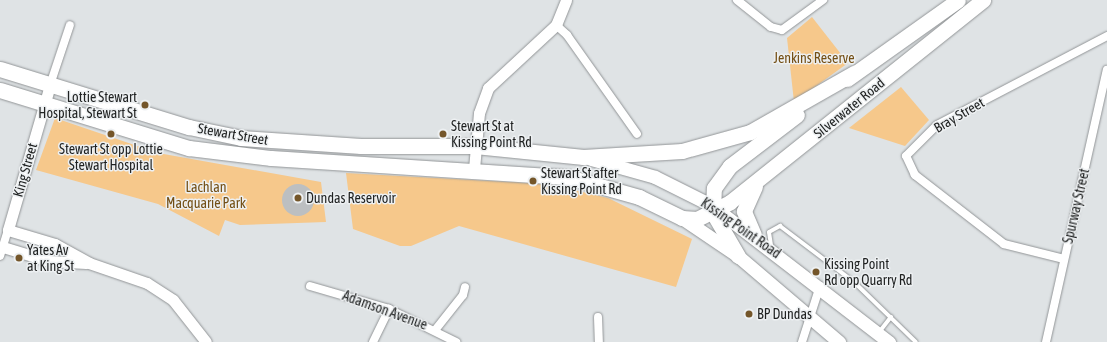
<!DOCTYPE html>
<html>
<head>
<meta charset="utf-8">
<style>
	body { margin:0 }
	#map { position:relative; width:1107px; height:342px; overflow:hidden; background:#dfe3e5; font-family:"Asap Condensed",sans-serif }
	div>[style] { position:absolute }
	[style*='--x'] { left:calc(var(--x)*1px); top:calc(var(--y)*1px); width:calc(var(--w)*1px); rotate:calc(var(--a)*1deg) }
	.green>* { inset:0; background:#f6c88b }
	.building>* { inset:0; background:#bcbfc1 }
	.round { border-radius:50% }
	.roads { filter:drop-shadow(0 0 1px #929597) drop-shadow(0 0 1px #929597) }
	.lane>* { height:4px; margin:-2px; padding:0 2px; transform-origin:2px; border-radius:2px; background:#fff }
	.street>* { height:8px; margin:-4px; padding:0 4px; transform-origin:4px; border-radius:4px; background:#fff }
	.secondary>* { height:11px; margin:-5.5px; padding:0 5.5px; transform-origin:5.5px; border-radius:5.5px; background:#fff }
	.primary>* { height:13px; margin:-6.5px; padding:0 6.5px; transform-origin:6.5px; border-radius:6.5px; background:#fff }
	.highway>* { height:15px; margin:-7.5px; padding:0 7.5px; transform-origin:7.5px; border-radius:7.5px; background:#fff }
	.dots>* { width:11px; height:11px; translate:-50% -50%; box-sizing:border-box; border:2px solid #edf0f2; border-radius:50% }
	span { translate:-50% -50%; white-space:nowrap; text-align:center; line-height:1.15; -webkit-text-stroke:3px #edf0f2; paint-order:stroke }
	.park-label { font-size:14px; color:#734f15 }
	.poi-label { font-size:14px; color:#1f2121 }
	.right { translate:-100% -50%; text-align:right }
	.left { translate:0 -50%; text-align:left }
	.street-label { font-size:14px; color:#1f2121 }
</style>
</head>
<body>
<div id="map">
	<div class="green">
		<div style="clip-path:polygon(812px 17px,848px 63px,794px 102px,787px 38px)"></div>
		<div style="clip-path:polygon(901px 87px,929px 120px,905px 146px,849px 128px)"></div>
		<div style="clip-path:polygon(55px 118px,158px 153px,321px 182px,326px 222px,240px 225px,225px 220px,219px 236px,158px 204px,36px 170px)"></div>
		<div style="clip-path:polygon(346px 173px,549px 184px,608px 198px,692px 239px,676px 287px,459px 226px,411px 246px,400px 246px,353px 229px)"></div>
	</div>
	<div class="building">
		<div class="round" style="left:282px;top:184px;width:32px;height:32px"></div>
	</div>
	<div class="roads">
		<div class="lane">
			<div style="--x:771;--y:245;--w:13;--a:-99"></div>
			<div style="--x:769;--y:232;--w:13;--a:-29"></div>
			<div style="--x:780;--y:226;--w:93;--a:37.1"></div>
			<div style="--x:854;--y:282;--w:86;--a:44.1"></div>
			<div style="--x:880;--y:331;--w:18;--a:-52"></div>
		</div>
		<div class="street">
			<div style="--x:737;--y:0;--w:43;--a:38.5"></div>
			<div style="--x:771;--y:27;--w:11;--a:15"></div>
			<div style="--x:782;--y:30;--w:51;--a:-36.2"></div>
			<div style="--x:556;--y:25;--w:15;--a:42"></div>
			<div style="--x:567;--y:35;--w:121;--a:54.7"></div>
			<div style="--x:50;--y:85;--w:63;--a:-71.6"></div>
			<div style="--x:0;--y:256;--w:27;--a:-73"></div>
			<div style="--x:1064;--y:259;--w:62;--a:-166"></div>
			<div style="--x:1004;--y:244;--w:113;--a:-142.2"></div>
			<div style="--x:915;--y:175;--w:21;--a:-115"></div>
			<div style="--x:906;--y:156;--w:44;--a:-45"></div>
			<div style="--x:937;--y:125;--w:192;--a:-27.6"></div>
			<div style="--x:310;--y:286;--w:82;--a:16.2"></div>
			<div style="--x:389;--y:309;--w:75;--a:26.2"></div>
			<div style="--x:598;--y:317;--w:25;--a:88"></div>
			<div style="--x:436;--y:329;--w:43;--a:-51.5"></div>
			<div style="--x:463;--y:295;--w:8;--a:-76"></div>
			<div style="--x:373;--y:342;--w:37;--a:-64"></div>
			<div style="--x:802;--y:342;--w:59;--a:-72.2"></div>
			<div style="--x:1046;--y:342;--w:279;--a:-77.4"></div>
		</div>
		<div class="secondary">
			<div style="--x:50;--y:85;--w:151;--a:106.2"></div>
			<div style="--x:8;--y:230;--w:49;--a:16.6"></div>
			<div style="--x:55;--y:244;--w:39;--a:29"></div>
			<div style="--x:89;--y:263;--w:61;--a:19"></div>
			<div style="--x:147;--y:283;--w:31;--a:33"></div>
			<div style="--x:173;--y:300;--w:53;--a:51.8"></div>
			<div style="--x:474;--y:169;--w:56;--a:-84.9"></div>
			<div style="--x:479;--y:113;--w:27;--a:-70"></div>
			<div style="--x:488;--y:88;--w:93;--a:-42.8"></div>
			<div style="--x:556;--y:25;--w:27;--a:-68"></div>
			<div style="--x:3;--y:247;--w:48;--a:16.9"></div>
			<div style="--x:49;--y:261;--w:37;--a:3"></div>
		</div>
		<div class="primary">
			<div style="--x:591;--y:159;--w:66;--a:15.7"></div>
			<div style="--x:655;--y:177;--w:63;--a:26.6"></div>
			<div style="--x:711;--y:205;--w:225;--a:37.6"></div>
			<div style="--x:682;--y:218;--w:68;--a:34.2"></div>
			<div style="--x:738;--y:256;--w:133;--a:40.4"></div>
		</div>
		<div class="highway">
			<div style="--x:0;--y:69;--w:198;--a:17.1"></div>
			<div style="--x:189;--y:127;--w:53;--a:11.9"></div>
			<div style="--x:241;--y:138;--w:120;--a:3.8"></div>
			<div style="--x:361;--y:146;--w:114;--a:0"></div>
			<div style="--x:475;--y:146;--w:109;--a:5.8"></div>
			<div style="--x:583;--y:157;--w:99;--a:-3.5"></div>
			<div style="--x:682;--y:151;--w:71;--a:-15.6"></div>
			<div style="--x:750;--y:132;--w:120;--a:-29.6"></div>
			<div style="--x:847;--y:79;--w:136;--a:-35.4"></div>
			<div style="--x:0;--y:90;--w:198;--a:17.1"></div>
			<div style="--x:189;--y:148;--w:83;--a:7"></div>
			<div style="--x:271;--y:158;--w:298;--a:3.7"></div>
			<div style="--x:568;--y:177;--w:74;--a:15.7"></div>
			<div style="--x:639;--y:197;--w:48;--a:26"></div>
			<div style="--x:682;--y:218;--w:15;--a:4"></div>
			<div style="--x:697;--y:219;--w:37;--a:-27"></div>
			<div style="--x:730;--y:202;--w:324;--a:-38.6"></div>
			<div style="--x:754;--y:235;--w:26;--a:-113"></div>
			<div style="--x:744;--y:211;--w:27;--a:-66"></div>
			<div style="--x:738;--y:256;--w:50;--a:-120.2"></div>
			<div style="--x:713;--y:213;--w:25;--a:-88"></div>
			<div style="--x:714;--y:188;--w:27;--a:-54"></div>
			<div style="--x:730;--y:166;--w:84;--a:-37.3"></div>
		</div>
	</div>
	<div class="dots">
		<div style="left:145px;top:105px;background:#74562a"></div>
		<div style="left:111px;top:134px;background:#74562a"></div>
		<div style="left:443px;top:134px;background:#74562a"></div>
		<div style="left:533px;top:181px;background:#74562a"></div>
		<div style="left:298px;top:198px;background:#74562a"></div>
		<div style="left:19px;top:258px;background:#74562a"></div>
		<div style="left:816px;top:272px;background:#74562a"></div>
		<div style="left:749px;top:314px;background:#74562a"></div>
	</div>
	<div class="park-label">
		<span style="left:814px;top:58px">Jenkins Reserve</span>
		<span style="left:206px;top:195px">Lachlan<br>Macquarie Park</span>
	</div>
	<div class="poi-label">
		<span class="right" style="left:137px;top:105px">Lottie Stewart<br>Hospital, Stewart St</span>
		<span class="left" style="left:451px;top:134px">Stewart St at<br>Kissing Point Rd</span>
		<span style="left:111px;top:157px">Stewart St opp Lottie<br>Stewart Hospital</span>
		<span class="left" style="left:541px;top:181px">Stewart St after<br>Kissing Point Rd</span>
		<span class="left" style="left:306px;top:198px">Dundas Reservoir</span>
		<span class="left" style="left:27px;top:258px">Yates Av<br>at King St</span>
		<span class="left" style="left:824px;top:272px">Kissing Point<br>Rd opp Quarry Rd</span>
		<span class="left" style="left:757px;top:314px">BP Dundas</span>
	</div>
	<div class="street-label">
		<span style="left:849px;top:108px;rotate:-39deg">Silverwater Road</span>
		<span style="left:959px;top:115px;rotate:-30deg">Bray Street</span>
		<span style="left:233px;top:134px;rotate:10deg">Stewart Street</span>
		<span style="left:25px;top:170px;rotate:-74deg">King Street</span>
		<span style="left:1076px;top:206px;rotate:-77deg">Spurway Street</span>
		<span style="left:741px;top:228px;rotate:35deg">Kissing Point Road</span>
		<span style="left:385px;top:310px;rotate:20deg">Adamson Avenue</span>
	</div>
</div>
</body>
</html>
